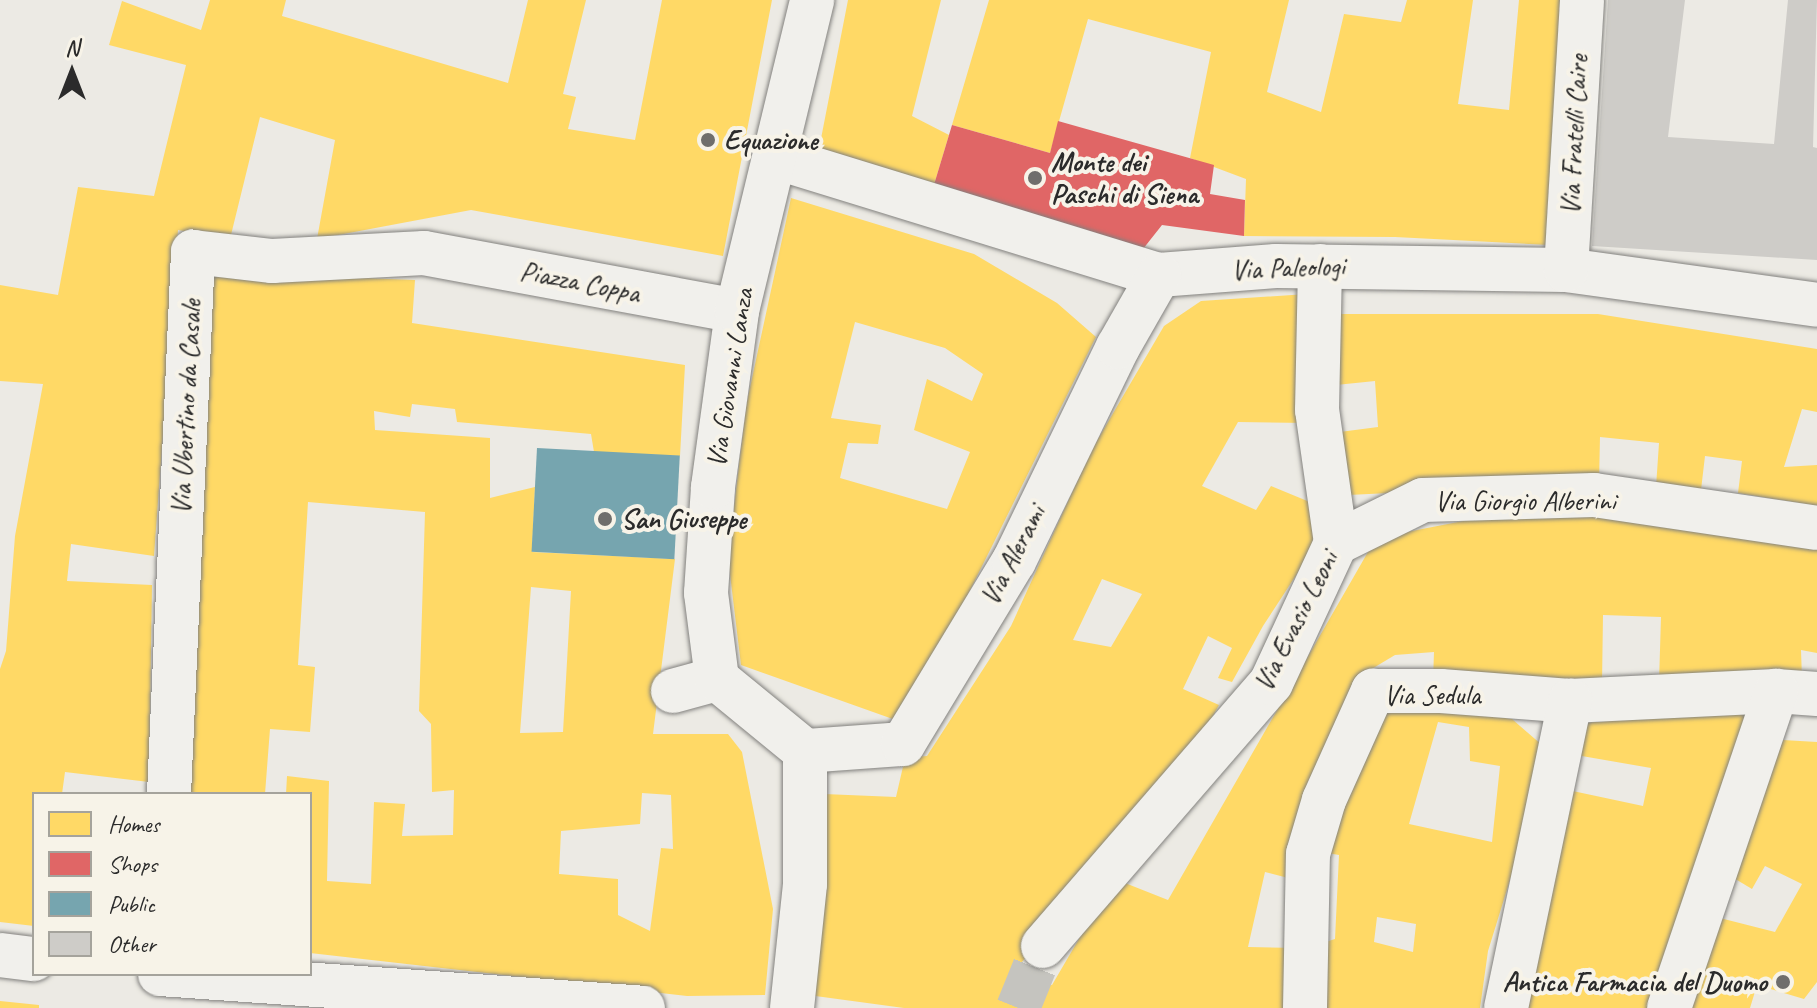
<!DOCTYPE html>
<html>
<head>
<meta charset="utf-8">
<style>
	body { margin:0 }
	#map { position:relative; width:1817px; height:1008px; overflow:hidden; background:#eceae4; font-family:Caveat,sans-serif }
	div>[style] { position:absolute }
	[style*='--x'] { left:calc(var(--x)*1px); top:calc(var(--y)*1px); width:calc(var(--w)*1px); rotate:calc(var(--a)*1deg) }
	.homes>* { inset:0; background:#ffd966 }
	.shops>* { inset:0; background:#e06666 }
	.public>* { inset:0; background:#76a5af; transform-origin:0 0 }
	.building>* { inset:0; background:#ceccc8 }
	.street-tunnel>* { height:44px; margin-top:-22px; transform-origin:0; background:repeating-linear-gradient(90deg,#c5c4bf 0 44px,transparent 0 66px) }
	.roads { filter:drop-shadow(0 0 2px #82817e) drop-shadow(0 0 2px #82817e) }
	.street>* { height:44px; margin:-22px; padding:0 22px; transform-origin:22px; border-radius:22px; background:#f1f0ec }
	.dots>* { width:22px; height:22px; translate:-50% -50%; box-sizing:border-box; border:4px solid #f7f3e8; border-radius:50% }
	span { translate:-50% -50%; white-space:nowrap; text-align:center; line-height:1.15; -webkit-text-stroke:8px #f7f3e8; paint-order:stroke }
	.street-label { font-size:28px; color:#2b2b2b }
	.poi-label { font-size:28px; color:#2b2b2b; font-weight:700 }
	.left { translate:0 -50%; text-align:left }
	.right { translate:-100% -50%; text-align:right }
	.legend { position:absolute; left:32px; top:792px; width:280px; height:184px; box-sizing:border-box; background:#f7f3e8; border:2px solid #a5a39c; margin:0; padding:10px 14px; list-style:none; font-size:24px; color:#2b2b2b }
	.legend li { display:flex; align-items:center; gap:16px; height:40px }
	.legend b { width:40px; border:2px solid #a5a39c }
	.north { position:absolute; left:32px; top:32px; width:80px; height:80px; -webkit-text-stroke:6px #f7f3e8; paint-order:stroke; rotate:0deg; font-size:22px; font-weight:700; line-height:32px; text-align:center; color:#2b2b2b }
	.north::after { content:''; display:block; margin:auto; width:28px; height:36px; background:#2b2b2b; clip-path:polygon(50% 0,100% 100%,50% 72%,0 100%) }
</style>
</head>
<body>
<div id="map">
	<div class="homes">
		<div style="clip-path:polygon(210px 0,286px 0,282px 16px,508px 83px,528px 0,586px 0,563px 94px,576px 97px,568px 129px,635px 140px,662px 0,772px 0,723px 256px,471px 210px,317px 239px,335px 140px,260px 117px,230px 239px,178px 230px,154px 556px,71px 544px,67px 581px,152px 585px,149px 782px,65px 772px,62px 794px,34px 794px,34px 926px,0 922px,0 669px,6px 651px,15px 536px,43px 384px,0 381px,0 285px,58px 295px,78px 187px,154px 196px,186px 65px,109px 45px,122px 1px,201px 30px)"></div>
		<div style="clip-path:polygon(848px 0,941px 0,912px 116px,949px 135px,933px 188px,818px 154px)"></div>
		<div style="clip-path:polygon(989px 0,1289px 0,1267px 92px,1321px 112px,1344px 14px,1401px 22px,1407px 0,1473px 0,1458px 104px,1509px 110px,1519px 0,1565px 0,1549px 245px,1395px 237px,1244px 236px,1246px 179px,1190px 158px,1211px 52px,1088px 19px,1050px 153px,952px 125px)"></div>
		<div style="clip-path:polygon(evenodd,791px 198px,974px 254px,1057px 303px,1096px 337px,904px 723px,741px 665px,728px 558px,746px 406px,791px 198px,855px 322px,945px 348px,983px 374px,972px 401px,927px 379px,914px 430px,970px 452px,947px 509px,840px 478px,848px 443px,878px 444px,881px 425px,831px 418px,855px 322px)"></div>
		<div style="clip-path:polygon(evenodd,204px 272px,415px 280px,412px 323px,685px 365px,680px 456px,594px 452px,591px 434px,457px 422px,455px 409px,412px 404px,410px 417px,374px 411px,375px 430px,490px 438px,490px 498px,535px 487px,532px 552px,675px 559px,653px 734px,728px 734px,742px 752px,773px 909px,765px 995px,687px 996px,310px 953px,310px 794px,286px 794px,287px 776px,329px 781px,327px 881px,371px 884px,374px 802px,405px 804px,402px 836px,453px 835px,454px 790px,432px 792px,431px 724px,419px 711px,425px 512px,308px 502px,298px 665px,315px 667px,310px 732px,270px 729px,265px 794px,177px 794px,204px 272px,531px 587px,571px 591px,563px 732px,520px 733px,531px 587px,204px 272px,642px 793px,671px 795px,673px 849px,661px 848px,650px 931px,618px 915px,618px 879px,559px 874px,561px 831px,640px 824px,642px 793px)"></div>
		<div style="clip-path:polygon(evenodd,1307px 294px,1308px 423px,1238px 422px,1202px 486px,1256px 510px,1271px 486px,1317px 505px,1323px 534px,1263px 626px,1232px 682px,1218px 678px,1232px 648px,1208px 636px,1183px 689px,1219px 705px,1199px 741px,1010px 977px,1052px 985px,1090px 920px,1125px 883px,1168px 900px,1376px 538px,1551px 504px,1817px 544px,1817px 653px,1801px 650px,1802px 679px,1659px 682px,1661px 617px,1603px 615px,1602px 684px,1433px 680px,1434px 652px,1395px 655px,1365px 673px,1292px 879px,1265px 872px,1248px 947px,1298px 948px,1297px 1008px,904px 1008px,808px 995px,824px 794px,896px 797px,905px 758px,927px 756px,1011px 626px,1091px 451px,1164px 326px,1201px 301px,1307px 294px,1102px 579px,1142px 594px,1111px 647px,1073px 640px,1102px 579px)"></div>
		<div style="clip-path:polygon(1334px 314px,1598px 314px,1817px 349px,1817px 412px,1802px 409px,1784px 467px,1817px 465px,1817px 506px,1738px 493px,1742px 461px,1705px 456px,1701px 490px,1656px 487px,1659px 443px,1600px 437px,1599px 483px,1348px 495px,1332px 433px,1378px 427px,1375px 381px,1336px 385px)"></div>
		<div style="clip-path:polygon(evenodd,1372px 706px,1440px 708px,1512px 719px,1542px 745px,1518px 854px,1488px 951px,1480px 1008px,1312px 1008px,1316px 945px,1335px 939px,1339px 855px,1322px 852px,1372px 706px,1438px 722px,1469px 727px,1470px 761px,1500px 766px,1492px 842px,1409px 824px,1438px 722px,1372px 706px,1377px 917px,1416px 924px,1413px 952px,1374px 942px,1377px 917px)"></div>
		<div style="clip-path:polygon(1758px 707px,1649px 1008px,1520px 1008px,1568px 790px,1643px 806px,1651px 768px,1576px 755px,1584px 723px)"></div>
		<div style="clip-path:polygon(1783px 740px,1817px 742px,1817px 982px,1804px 999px,1757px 985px,1750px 1008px,1683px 1008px,1716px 917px,1775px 932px,1802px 884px,1765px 866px,1752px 889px,1732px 877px)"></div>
		<div style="clip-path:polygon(0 1001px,39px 1005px,39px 1008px,0 1008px)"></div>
	</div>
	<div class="shops">
		<div style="clip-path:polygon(1058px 121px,1214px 165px,1210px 194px,1245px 200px,1244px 236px,1162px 225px,1143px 249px,933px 188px,952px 125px,1050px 153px)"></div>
	</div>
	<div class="public">
		<div style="left:537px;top:448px;width:143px;height:104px;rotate:3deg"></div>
	</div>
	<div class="building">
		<div style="clip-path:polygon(1608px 0,1685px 0,1668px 137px,1774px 144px,1788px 0,1817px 0,1813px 147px,1817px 148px,1817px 260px,1592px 246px)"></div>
	</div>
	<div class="street-tunnel">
		<div style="--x:1018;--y:1008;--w:67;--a:-68"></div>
	</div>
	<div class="roads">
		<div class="street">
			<div style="--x:775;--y:157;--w:402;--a:17.1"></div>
			<div style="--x:1159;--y:275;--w:117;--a:-4.4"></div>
			<div style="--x:1276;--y:266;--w:290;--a:0.8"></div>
			<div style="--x:1566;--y:270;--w:253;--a:7.9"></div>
			<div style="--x:1566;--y:270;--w:270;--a:-86.6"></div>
			<div style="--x:1336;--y:543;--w:97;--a:-26.3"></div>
			<div style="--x:1423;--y:500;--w:171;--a:-1.7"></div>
			<div style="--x:1594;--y:495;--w:225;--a:8.4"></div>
			<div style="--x:673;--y:691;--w:46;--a:-15.3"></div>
			<div style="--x:805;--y:751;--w:98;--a:-4.1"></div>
			<div style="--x:903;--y:744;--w:214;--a:-58.8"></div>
			<div style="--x:1014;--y:561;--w:238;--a:-64.1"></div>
			<div style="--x:1118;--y:347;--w:83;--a:-60.3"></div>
			<div style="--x:169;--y:794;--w:543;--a:-87.46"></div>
			<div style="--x:193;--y:252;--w:80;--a:6.5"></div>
			<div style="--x:272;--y:261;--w:152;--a:-3"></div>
			<div style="--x:424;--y:253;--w:318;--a:10.5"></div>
			<div style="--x:1043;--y:946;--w:348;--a:-49.1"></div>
			<div style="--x:1271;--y:683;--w:154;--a:-65.1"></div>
			<div style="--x:1336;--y:543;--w:134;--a:-98.1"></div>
			<div style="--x:1317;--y:410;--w:144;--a:-88.8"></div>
			<div style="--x:0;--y:955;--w:34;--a:7"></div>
			<div style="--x:160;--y:974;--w:484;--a:4"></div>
			<div style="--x:792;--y:1008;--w:125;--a:-84"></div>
			<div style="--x:805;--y:884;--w:133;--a:-90"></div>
			<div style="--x:805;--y:751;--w:114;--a:-140.7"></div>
			<div style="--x:717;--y:679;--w:87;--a:-97.3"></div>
			<div style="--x:706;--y:593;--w:106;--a:-86.2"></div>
			<div style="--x:713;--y:487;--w:178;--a:-82.2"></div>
			<div style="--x:737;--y:311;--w:320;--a:-76.4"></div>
			<div style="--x:1305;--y:1008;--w:154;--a:-88.9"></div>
			<div style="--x:1308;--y:854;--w:56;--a:-73.5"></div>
			<div style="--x:1324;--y:800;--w:120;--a:-65.8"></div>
			<div style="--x:1373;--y:691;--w:68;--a:0"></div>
			<div style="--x:1441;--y:691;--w:129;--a:4.4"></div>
			<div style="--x:1570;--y:701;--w:206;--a:-2.8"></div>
			<div style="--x:1776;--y:691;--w:41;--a:4.2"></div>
			<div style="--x:1506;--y:1008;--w:314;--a:-78.2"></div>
			<div style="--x:1669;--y:1008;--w:335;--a:-71.3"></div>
		</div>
	</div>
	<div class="dots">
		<div style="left:708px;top:140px;background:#6f6e6c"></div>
		<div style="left:1035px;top:178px;background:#6f6e6c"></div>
		<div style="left:605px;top:519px;background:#6f6e6c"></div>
		<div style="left:1783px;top:982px;background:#6f6e6c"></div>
	</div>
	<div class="street-label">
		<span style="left:1574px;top:135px;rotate:-87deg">Via Fratelli Caire</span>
		<span style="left:1288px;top:268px;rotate:-2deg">Via Paleologi</span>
		<span style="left:580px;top:282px;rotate:11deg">Piazza Coppa</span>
		<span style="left:730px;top:378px;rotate:-81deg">Via Giovanni Lanza</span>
		<span style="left:186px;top:407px;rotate:-87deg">Via Ubertino da Casale</span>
		<span style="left:1525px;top:501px">Via Giorgio Alberini</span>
		<span style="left:1013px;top:555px;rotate:-62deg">Via Alerami</span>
		<span style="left:1296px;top:621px;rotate:-63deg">Via Evasio Leoni</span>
		<span style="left:1432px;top:695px">Via Sedula</span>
	</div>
	<div class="poi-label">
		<span class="left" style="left:724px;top:140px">Equazione</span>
		<span class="left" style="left:1051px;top:178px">Monte dei<br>Paschi di Siena</span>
		<span class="left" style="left:621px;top:519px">San Giuseppe</span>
		<span class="right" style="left:1767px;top:982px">Antica Farmacia del Duomo</span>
	</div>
	<ul class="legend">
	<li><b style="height:22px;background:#ffd966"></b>Homes</li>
	<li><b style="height:22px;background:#e06666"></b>Shops</li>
	<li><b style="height:22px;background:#76a5af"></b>Public</li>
	<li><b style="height:22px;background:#ceccc8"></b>Other</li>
	</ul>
	<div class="north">N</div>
</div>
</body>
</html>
